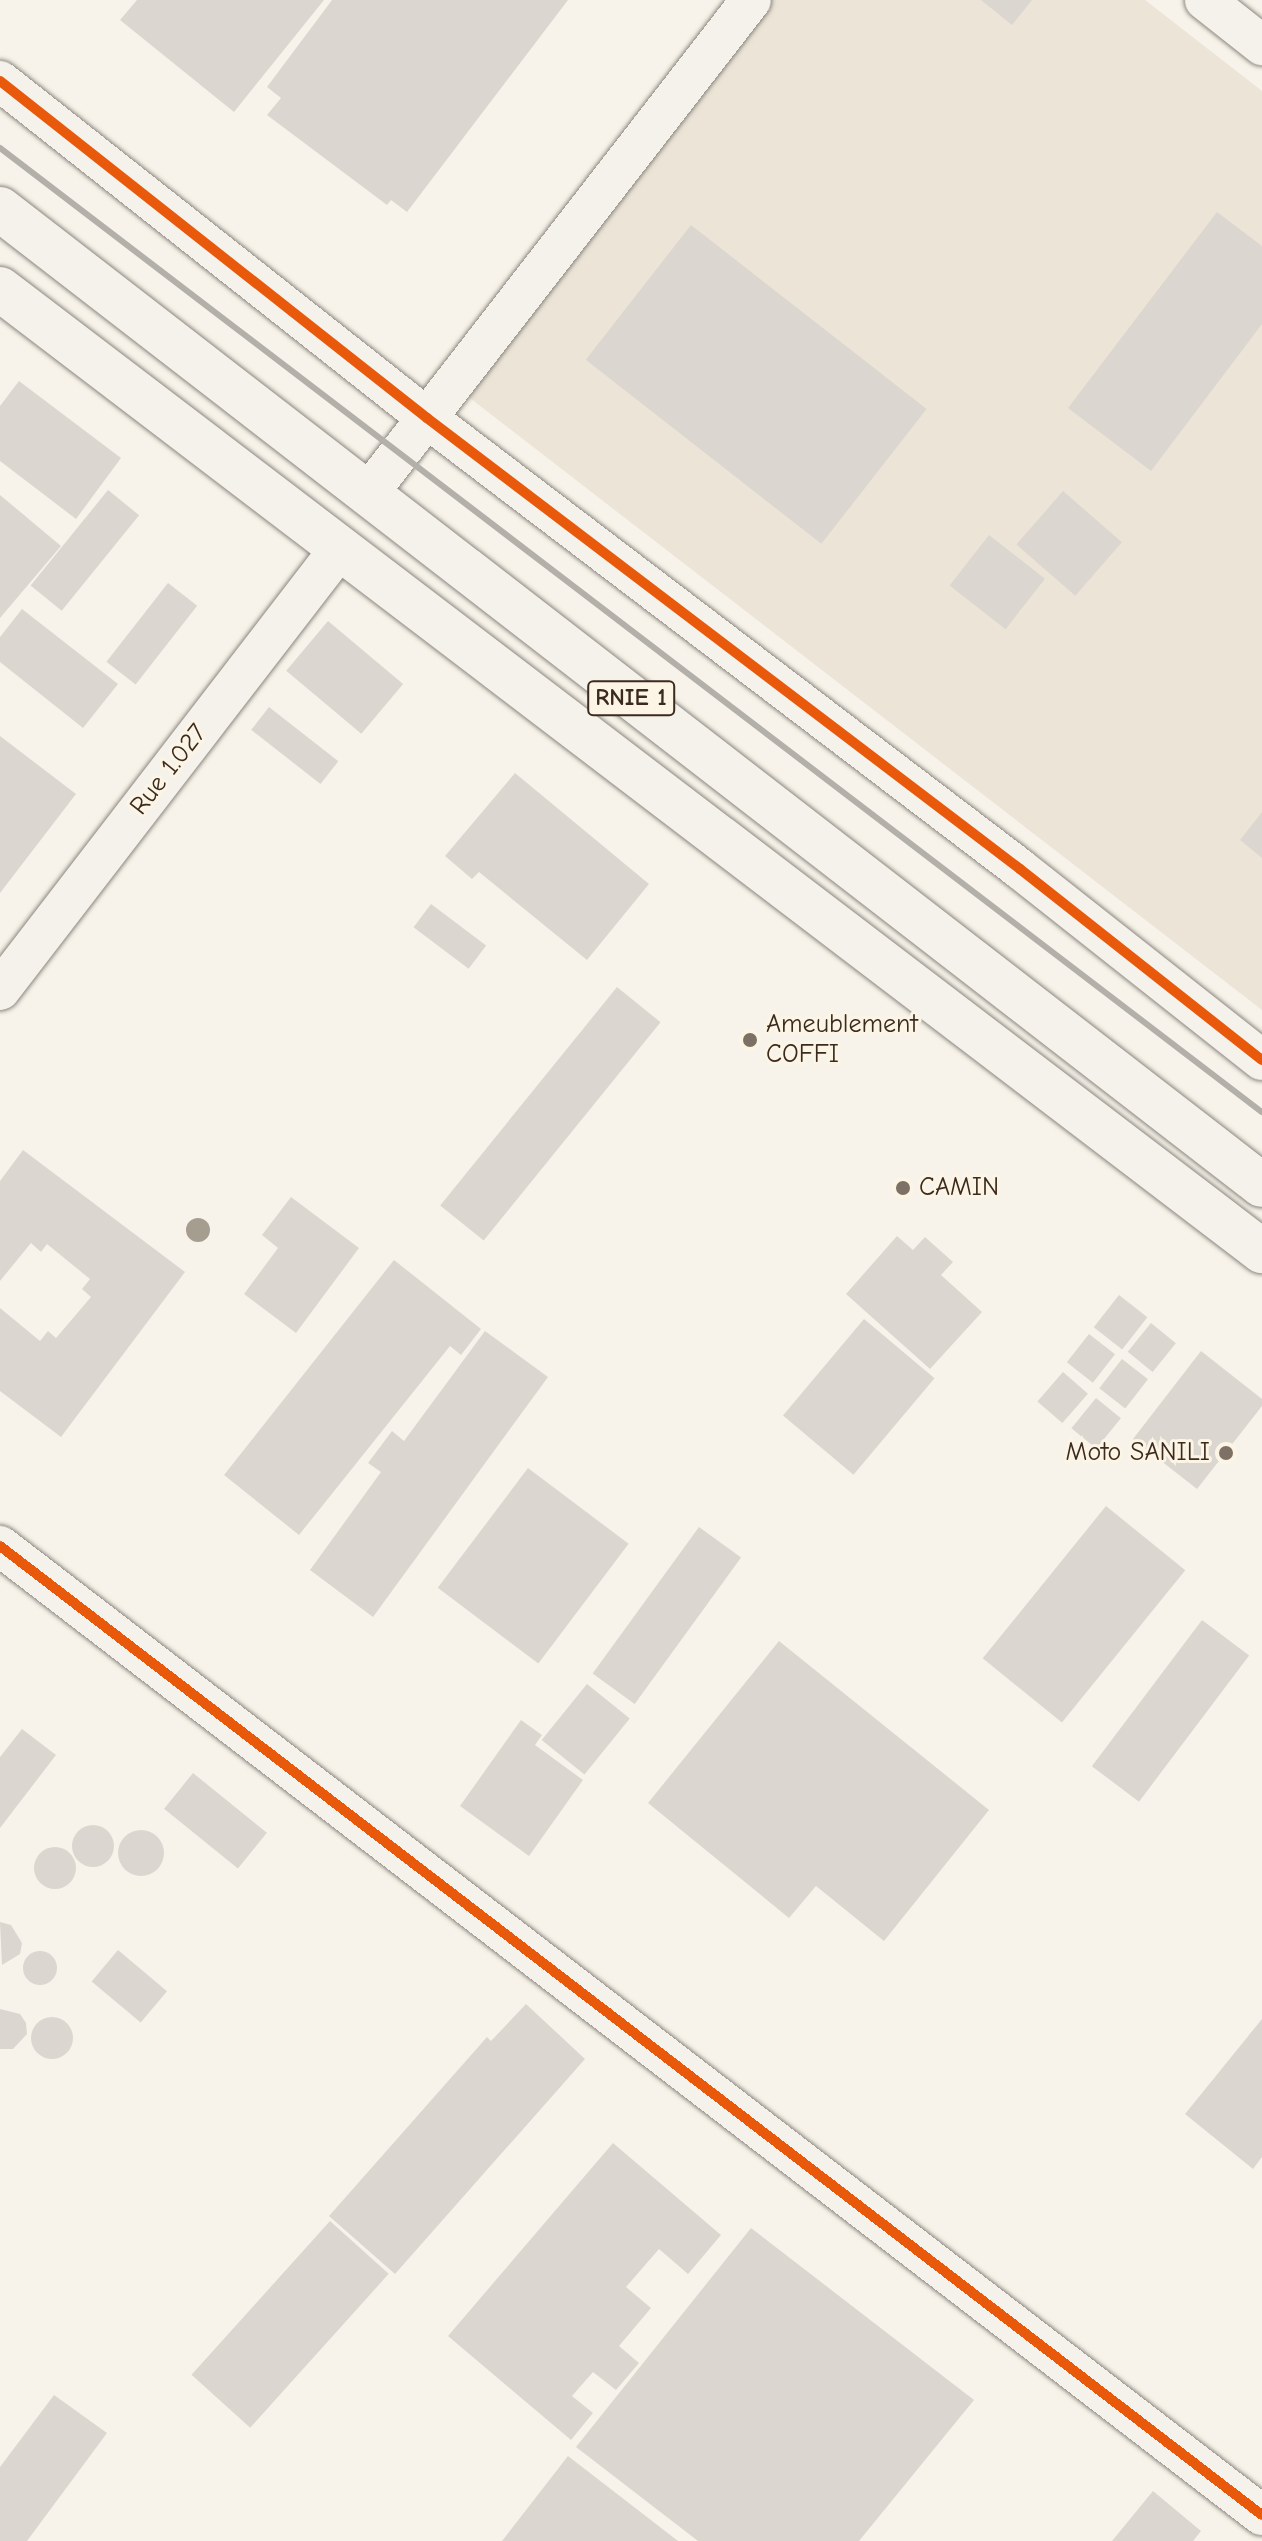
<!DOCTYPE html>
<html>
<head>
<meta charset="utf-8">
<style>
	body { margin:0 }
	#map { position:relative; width:1262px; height:2541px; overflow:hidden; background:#f7f3ea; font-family:"Comic Neue",sans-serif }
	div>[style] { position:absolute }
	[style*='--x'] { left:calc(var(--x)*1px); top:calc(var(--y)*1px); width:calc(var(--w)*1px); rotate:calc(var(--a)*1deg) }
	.built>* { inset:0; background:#ebe4d7 }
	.building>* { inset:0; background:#dbd7d0; transform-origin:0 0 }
	.round { border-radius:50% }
	.roads { filter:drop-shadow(0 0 2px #8b867f) drop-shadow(0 0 2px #8b867f) }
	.minor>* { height:40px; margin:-20px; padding:0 20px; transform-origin:20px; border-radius:20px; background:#f5f2ec }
	.highway>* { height:44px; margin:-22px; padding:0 22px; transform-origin:22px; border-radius:22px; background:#f5f2ec }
	.rail>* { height:6px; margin:-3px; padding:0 3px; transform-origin:3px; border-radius:3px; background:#b3afa9 }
	.cycleway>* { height:10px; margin:-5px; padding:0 5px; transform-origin:5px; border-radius:5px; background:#e8590c }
	.trees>* { width:24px; height:24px; margin:-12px; border-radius:50%; background:#a69d91 }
	.dots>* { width:22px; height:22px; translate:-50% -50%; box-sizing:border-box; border:4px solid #fcf5e5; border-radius:50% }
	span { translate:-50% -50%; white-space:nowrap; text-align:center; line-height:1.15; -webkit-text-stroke:6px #fcf5e5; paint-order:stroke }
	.shield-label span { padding:2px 6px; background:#fcf5e5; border:2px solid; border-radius:6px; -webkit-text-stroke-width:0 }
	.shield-label { font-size:24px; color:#3b2a1e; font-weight:700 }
	.street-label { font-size:26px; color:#3b2a1e }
	.poi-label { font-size:26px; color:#3b2a1e }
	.left { translate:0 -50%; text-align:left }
	.right { translate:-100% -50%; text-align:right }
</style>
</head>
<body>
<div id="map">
	<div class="built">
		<div style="clip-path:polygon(760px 0,1145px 0,1262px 91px,1262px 1010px,462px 392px)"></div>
	</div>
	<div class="building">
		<div style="clip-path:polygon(137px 0,324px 0,234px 112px,120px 20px)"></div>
		<div style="clip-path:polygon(332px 0,568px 0,407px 212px,391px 200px,387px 205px,267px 115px,281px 98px,267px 87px)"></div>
		<div style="clip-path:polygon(981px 0,1032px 0,1012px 25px)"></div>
		<div style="clip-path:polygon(1217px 212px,1262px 246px,1262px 324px,1151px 471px,1068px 408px)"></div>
		<div style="left:691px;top:225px;width:299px;height:171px;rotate:38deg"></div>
		<div style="clip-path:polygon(19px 381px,121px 458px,76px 519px,0 461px,0 406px)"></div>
		<div style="left:108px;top:490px;width:40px;height:123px;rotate:39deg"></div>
		<div style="left:1063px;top:491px;width:78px;height:71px;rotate:41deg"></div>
		<div style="clip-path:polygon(0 495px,61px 546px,0 618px)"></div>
		<div style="left:989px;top:535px;width:71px;height:64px;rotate:38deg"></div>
		<div style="left:168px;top:583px;width:37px;height:100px;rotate:38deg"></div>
		<div style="clip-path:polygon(22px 609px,118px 684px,83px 728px,0 662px,0 637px)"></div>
		<div style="left:328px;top:621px;width:98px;height:65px;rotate:40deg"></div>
		<div style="left:269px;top:707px;width:88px;height:29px;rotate:38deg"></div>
		<div style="clip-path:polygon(0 736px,76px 794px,0 893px)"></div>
		<div style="clip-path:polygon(515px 773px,649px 884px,587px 960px,479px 872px,472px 879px,445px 856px)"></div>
		<div style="clip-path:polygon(1262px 812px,1262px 858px,1240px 840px)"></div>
		<div style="left:431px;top:904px;width:69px;height:29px;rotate:37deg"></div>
		<div style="left:617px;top:987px;width:56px;height:281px;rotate:39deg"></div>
		<div style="clip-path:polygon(23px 1150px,185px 1272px,61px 1437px,0 1391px,0 1308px,40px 1341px,48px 1331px,56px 1338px,91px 1297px,82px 1289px,90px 1279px,47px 1244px,41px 1252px,31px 1243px,0 1281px,0 1181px)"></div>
		<div style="clip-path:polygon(291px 1197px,359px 1248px,296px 1333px,244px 1294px,278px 1248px,262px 1235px)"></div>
		<div style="clip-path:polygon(897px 1236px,913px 1250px,925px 1237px,953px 1262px,941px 1275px,982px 1312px,930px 1369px,846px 1294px)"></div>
		<div style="clip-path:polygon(394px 1260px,481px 1329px,461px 1355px,450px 1346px,299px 1535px,224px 1475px)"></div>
		<div style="left:1119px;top:1295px;width:36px;height:41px;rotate:38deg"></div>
		<div style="left:864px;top:1319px;width:92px;height:126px;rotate:40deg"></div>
		<div style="left:1151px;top:1323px;width:32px;height:37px;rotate:39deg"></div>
		<div style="clip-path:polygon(485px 1331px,548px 1377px,373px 1617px,310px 1570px,381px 1472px,368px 1463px,392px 1431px,404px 1441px)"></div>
		<div style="left:1089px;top:1334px;width:33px;height:36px;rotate:38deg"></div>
		<div style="clip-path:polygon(1201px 1351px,1262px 1399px,1262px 1406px,1197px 1489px,1133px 1439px)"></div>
		<div style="left:1122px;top:1359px;width:33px;height:37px;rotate:38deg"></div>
		<div style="left:1063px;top:1372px;width:33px;height:39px;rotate:41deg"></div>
		<div style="left:1096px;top:1398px;width:32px;height:39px;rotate:39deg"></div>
		<div style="left:528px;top:1468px;width:126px;height:150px;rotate:37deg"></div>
		<div style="left:1106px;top:1506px;width:102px;height:196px;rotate:39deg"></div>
		<div style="left:699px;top:1527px;width:52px;height:181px;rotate:36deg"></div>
		<div style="left:1202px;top:1620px;width:59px;height:183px;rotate:37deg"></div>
		<div style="clip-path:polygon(779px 1641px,989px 1810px,884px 1941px,816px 1886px,789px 1918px,648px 1803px)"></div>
		<div style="left:587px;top:1684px;width:55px;height:72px;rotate:39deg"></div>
		<div style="clip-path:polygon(521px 1720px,542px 1735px,535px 1745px,583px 1780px,529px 1856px,460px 1806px)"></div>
		<div style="clip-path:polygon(22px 1729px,56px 1755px,0 1828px,0 1757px)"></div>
		<div style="left:193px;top:1773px;width:95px;height:46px;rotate:39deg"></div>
		<div class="round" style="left:72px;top:1825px;width:42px;height:42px"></div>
		<div class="round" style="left:118px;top:1830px;width:46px;height:46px"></div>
		<div class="round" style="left:34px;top:1847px;width:42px;height:42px"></div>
		<div style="clip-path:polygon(0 1922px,11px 1925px,22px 1943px,20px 1954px,2px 1965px)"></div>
		<div style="left:118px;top:1950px;width:64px;height:41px;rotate:40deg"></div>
		<div class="round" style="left:23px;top:1951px;width:34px;height:34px"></div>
		<div style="clip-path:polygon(526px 2004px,585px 2059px,395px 2274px,329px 2216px,487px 2037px,491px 2041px)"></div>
		<div style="clip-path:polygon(0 2009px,20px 2014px,26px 2023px,27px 2034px,13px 2049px,0 2049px)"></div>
		<div class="round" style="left:31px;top:2017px;width:42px;height:42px"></div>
		<div style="clip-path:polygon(1262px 2019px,1262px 2157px,1253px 2169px,1185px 2114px)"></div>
		<div style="clip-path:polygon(613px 2143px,721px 2235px,688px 2274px,659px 2249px,626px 2287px,651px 2308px,619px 2346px,639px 2363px,616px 2390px,593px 2372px,572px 2396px,593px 2413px,571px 2440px,448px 2336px)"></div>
		<div style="left:330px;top:2221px;width:79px;height:207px;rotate:42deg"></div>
		<div style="clip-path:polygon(751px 2228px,974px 2400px,859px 2541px,698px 2541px,576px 2447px)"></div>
		<div style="clip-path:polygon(54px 2395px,107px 2433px,27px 2541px,0 2541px,0 2467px)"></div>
		<div style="clip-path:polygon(568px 2456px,678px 2541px,502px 2541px)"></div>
		<div style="clip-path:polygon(1153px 2491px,1201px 2531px,1193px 2541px,1112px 2541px)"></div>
	</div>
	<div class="roads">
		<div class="minor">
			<div style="--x:1205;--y:0;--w:73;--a:38.3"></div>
			<div style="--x:0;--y:81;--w:544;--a:38.28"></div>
			<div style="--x:427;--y:418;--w:745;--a:37.25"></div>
			<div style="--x:1020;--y:869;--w:308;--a:38.3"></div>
			<div style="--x:367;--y:495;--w:626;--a:-52.2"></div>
			<div style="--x:0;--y:990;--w:554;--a:-52.41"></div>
			<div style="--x:0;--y:1546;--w:1591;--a:37.52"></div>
		</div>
		<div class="highway">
			<div style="--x:0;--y:209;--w:1595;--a:37.72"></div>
			<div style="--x:0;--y:289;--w:1587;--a:37.32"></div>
		</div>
	</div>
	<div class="rail">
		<div style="--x:0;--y:148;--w:1588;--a:37.38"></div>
	</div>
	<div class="cycleway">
		<div style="--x:0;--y:81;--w:544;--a:38.28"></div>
		<div style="--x:427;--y:418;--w:745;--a:37.25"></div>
		<div style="--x:1020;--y:869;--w:308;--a:38.3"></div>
		<div style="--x:0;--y:1546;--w:1591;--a:37.52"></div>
	</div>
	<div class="trees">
		<div style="left:198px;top:1230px"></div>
	</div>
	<div class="dots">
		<div style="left:750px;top:1040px;background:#7d7065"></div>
		<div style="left:903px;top:1188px;background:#7d7065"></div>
		<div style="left:1226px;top:1453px;background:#7d7065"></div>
	</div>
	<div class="shield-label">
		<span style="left:631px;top:698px">RNIE 1</span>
	</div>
	<div class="street-label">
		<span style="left:169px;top:770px;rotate:-52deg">Rue 1.027</span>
	</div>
	<div class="poi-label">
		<span class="left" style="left:766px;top:1040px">Ameublement<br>COFFI</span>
		<span class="left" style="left:919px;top:1188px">CAMIN</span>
		<span class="right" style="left:1210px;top:1453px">Moto SANILI</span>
	</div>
</div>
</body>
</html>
